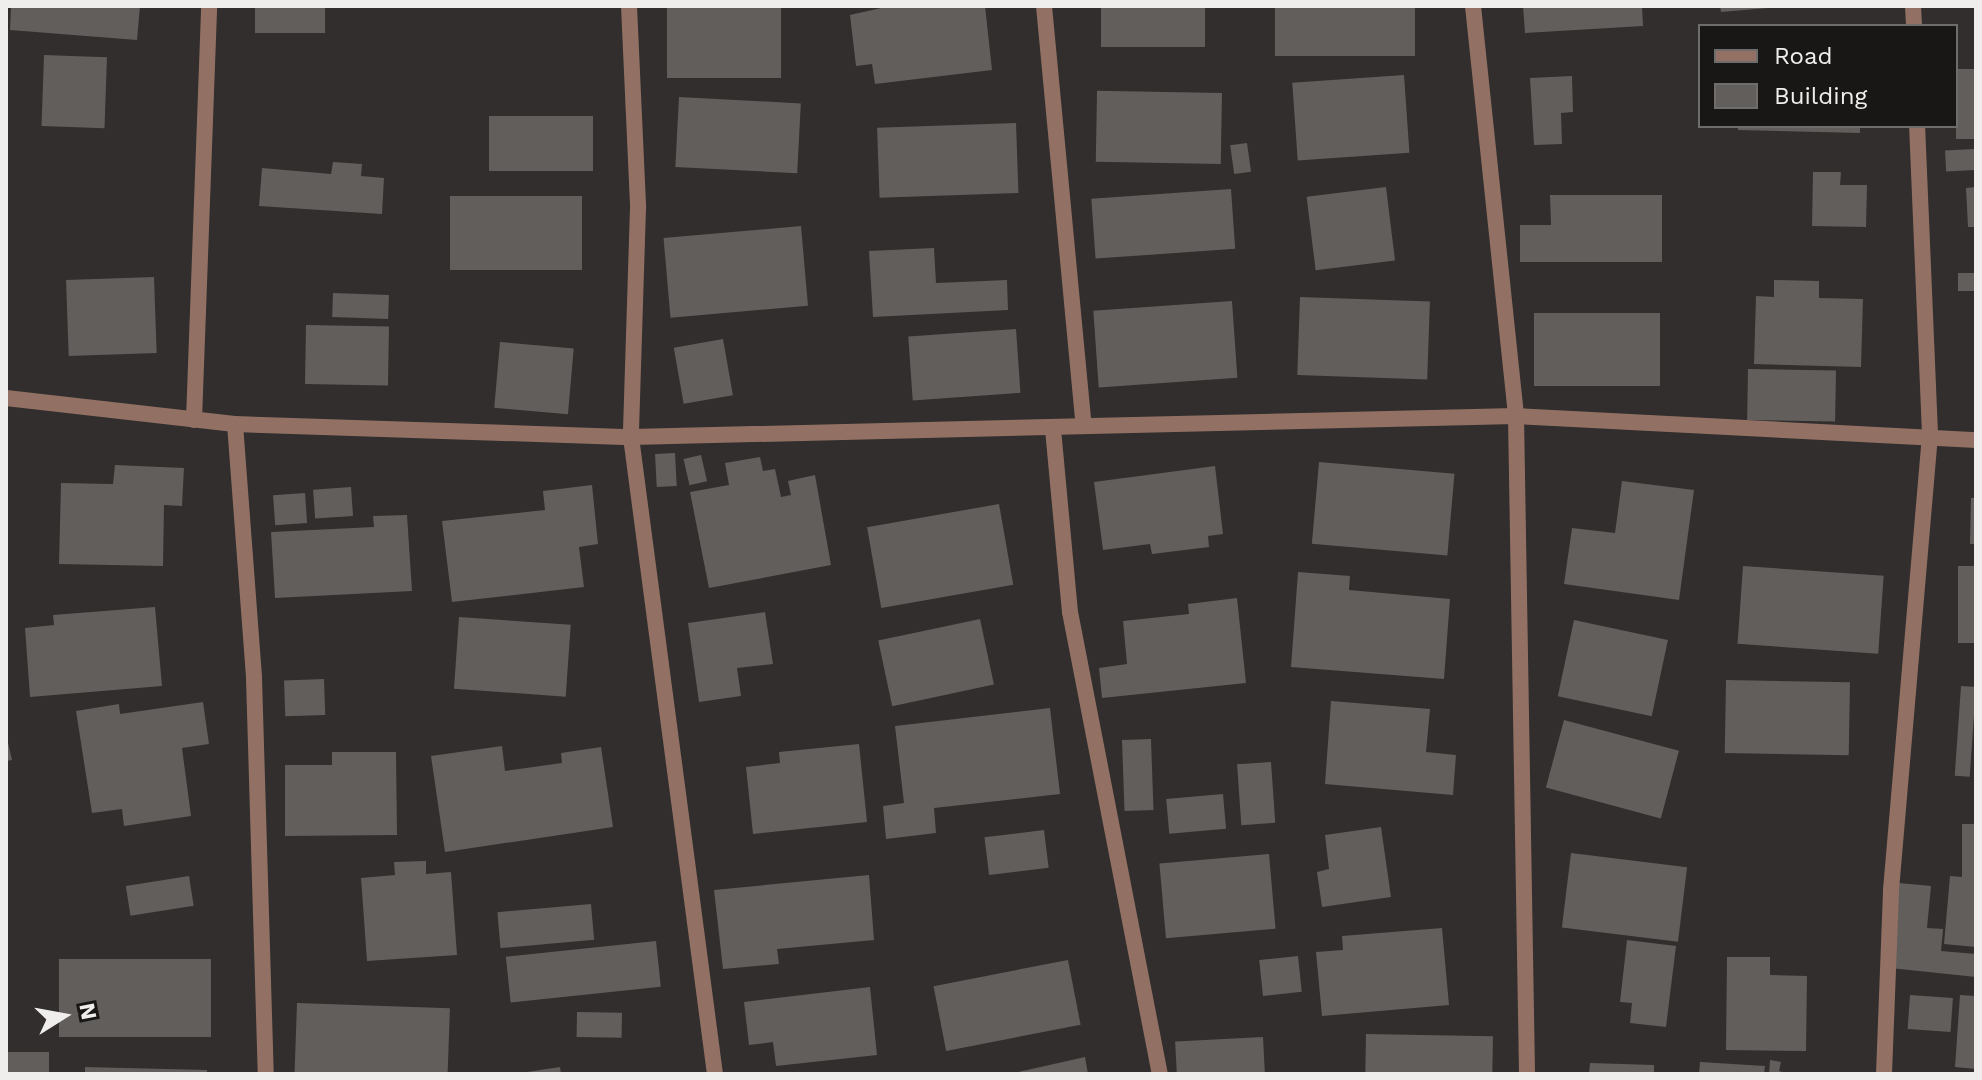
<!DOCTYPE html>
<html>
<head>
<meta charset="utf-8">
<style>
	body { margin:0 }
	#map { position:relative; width:1982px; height:1080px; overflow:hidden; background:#312e2d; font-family:"Work Sans",sans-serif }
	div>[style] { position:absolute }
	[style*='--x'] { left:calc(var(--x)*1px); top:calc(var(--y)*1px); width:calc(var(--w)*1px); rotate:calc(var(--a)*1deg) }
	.building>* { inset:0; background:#615e5c; transform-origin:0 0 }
	.street>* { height:16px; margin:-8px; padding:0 8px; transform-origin:8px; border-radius:8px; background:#927164 }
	span { translate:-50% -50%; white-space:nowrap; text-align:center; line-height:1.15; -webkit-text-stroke:6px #181716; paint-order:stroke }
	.frame { position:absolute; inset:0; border:8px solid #f0eeed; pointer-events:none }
	.legend { position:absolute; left:1698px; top:24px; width:260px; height:104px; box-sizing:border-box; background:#181716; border:2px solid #6e6d6c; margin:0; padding:10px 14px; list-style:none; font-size:24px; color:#f0eeed }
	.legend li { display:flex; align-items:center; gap:16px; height:40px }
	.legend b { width:40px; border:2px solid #6e6d6c }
	.north { position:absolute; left:24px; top:976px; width:80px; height:80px; -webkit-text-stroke:6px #181716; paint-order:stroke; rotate:79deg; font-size:22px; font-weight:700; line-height:32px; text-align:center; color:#f0eeed }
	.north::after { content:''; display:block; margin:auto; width:28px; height:36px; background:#f0eeed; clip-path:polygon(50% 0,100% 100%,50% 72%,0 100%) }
</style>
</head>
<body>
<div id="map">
	<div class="building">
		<div style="clip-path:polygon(11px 6px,140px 6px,137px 40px,10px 30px)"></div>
		<div style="left:255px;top:6px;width:70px;height:27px"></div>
		<div style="left:667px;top:6px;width:114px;height:72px"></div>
		<div style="clip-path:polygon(890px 6px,985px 6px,992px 70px,875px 84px,872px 64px,856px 66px,850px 15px)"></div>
		<div style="left:1101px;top:6px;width:104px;height:41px"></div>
		<div style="left:1275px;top:6px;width:140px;height:50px"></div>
		<div style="clip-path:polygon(1523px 6px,1642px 6px,1643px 26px,1525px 33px)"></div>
		<div style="clip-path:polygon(1720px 6px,1768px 6px,1768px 8px,1721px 12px)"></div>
		<div style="left:44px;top:55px;width:63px;height:71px;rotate:2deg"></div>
		<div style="left:1956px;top:69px;width:20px;height:70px"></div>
		<div style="left:1404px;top:75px;width:78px;height:112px;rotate:86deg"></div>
		<div style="clip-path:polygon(1572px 76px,1573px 112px,1561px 113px,1562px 144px,1534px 145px,1530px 78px)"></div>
		<div style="left:1222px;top:93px;width:71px;height:125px;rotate:91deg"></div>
		<div style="left:679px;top:97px;width:122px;height:70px;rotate:3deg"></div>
		<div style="left:489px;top:116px;width:104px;height:55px"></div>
		<div style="left:1016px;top:123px;width:70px;height:139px;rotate:88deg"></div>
		<div style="clip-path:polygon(1738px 126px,1860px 126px,1860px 133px,1738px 130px)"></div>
		<div style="left:1247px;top:143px;width:29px;height:17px;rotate:82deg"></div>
		<div style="left:1974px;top:149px;width:21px;height:29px;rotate:87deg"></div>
		<div style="clip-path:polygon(333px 162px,362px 164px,361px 176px,384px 178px,382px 214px,259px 206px,262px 168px,331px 174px)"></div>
		<div style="clip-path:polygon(1813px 172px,1841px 172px,1840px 185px,1867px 185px,1866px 227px,1812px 226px)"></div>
		<div style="left:1386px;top:187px;width:74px;height:80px;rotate:83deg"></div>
		<div style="clip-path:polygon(1976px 187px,1976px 227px,1968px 227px,1966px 188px)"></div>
		<div style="left:1231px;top:189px;width:60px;height:140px;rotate:86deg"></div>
		<div style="clip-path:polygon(1550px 195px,1662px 195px,1662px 262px,1520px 262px,1520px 225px,1551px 225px)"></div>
		<div style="left:450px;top:196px;width:132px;height:74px"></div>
		<div style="left:801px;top:226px;width:80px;height:138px;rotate:85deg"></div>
		<div style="clip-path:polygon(934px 248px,936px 283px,1007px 280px,1008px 310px,873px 317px,869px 251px)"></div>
		<div style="left:1958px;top:273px;width:18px;height:18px"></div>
		<div style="left:154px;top:277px;width:76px;height:88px;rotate:88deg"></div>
		<div style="clip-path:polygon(1774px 280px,1819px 281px,1819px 298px,1863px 299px,1861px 367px,1754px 364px,1756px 296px,1774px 297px)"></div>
		<div style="left:333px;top:293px;width:56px;height:24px;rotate:2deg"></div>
		<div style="left:1300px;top:297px;width:130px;height:78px;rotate:2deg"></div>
		<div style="left:1232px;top:301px;width:77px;height:139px;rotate:86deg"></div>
		<div style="left:1534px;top:313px;width:126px;height:73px"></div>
		<div style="left:306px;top:325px;width:83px;height:59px;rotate:1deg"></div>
		<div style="left:1016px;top:329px;width:64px;height:108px;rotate:86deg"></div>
		<div style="left:723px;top:339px;width:57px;height:50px;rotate:80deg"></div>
		<div style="left:500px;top:342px;width:74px;height:66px;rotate:5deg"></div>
		<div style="left:1748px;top:369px;width:88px;height:51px;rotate:1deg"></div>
		<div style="left:675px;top:453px;width:33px;height:20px;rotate:87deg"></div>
		<div style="left:701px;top:455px;width:27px;height:18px;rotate:77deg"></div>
		<div style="clip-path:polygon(760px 457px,763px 471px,775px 469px,781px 497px,791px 495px,788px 481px,815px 475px,831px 565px,709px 588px,690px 492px,729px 485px,725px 463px)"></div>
		<div style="left:1319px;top:462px;width:136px;height:82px;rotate:5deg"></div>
		<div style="clip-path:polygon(115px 465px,184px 468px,182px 506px,164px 505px,163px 566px,59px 564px,61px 483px,113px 484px)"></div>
		<div style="clip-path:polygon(1215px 466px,1223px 534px,1208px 536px,1209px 547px,1152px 554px,1150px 544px,1103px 550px,1094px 482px)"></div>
		<div style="clip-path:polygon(1622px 481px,1694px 490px,1679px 600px,1564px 584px,1572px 528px,1615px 533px)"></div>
		<div style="clip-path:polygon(592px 485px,598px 544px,579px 547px,584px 587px,452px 602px,442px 521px,545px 510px,543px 491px)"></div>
		<div style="left:351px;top:487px;width:29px;height:38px;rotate:86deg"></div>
		<div style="left:305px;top:493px;width:30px;height:32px;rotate:86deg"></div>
		<div style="clip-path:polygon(1971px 498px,1976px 498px,1976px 544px,1970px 544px)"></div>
		<div style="left:999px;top:504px;width:82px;height:134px;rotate:80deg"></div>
		<div style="clip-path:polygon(407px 515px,412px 591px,275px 598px,271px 532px,374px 527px,373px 516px)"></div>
		<div style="left:1743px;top:566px;width:141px;height:78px;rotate:4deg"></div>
		<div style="left:1958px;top:566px;width:18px;height:77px"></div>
		<div style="clip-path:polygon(1298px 572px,1350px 576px,1349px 590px,1450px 599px,1444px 679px,1291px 667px)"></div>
		<div style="clip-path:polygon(1237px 598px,1246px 683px,1102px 698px,1099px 668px,1127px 664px,1123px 621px,1189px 614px,1188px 604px)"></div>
		<div style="clip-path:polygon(155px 607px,162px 686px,30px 697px,25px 628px,54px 625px,53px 615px)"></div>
		<div style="clip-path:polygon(765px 612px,773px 664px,737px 668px,741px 696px,699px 702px,688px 623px)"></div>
		<div style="left:459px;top:617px;width:112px;height:72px;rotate:4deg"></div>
		<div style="left:980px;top:619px;width:67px;height:104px;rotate:78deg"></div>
		<div style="left:1574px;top:620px;width:96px;height:78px;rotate:12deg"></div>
		<div style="left:324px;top:679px;width:36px;height:40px;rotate:88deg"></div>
		<div style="left:1726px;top:680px;width:124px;height:73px;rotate:1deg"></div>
		<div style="left:1961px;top:686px;width:15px;height:90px;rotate:4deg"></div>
		<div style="clip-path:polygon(1331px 701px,1430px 709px,1426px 752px,1456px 755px,1453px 795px,1325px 784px)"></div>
		<div style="clip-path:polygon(203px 702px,209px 744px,182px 748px,191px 816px,124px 826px,122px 809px,92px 813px,76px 711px,119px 704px,120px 714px)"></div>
		<div style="clip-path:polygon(1050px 708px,1060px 794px,934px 808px,936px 833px,886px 839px,883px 806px,904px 803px,895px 726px)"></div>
		<div style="left:1564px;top:720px;width:119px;height:70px;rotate:15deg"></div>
		<div style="clip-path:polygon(6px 734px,12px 760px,6px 761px)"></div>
		<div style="left:1151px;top:739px;width:71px;height:29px;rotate:88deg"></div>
		<div style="clip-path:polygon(859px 744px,867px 822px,753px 834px,746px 767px,780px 763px,779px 752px)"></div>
		<div style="clip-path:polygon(502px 746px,505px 771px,562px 763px,561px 753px,601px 747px,613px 827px,445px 852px,431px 756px)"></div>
		<div style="clip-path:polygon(332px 752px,396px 752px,397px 835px,285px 836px,285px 765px,332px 765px)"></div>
		<div style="left:1271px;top:762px;width:61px;height:34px;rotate:86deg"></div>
		<div style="left:1223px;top:794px;width:35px;height:57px;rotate:85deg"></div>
		<div style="clip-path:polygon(1962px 824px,1976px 824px,1976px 947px,1944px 944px,1950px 876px,1962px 877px)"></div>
		<div style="clip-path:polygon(1381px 827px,1391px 897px,1322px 907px,1317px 872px,1329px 869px,1325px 835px)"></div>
		<div style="left:1044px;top:830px;width:38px;height:60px;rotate:83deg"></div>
		<div style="left:1571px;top:853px;width:117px;height:75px;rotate:7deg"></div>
		<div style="left:1269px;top:854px;width:75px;height:110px;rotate:85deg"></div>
		<div style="clip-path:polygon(426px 861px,426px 874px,451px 872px,457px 955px,367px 961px,361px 878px,395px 875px,394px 862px)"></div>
		<div style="clip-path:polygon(869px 875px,874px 940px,777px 949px,779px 964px,723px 969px,714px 890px)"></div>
		<div style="left:189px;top:876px;width:30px;height:64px;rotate:81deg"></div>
		<div style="clip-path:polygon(1899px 883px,1931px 886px,1927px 928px,1943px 929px,1941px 951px,1976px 954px,1976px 977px,1890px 968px)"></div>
		<div style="left:591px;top:904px;width:36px;height:94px;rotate:85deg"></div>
		<div style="clip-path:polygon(1442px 928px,1449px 1005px,1322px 1016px,1316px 952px,1343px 950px,1342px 936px)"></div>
		<div style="clip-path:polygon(1627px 940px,1676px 946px,1666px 1027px,1630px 1023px,1632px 1003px,1620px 1002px)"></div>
		<div style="left:656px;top:941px;width:46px;height:151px;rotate:84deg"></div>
		<div style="left:1298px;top:956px;width:36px;height:39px;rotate:84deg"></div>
		<div style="clip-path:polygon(1727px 957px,1770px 957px,1770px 975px,1807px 976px,1806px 1051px,1726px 1050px)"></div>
		<div style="left:59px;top:959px;width:152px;height:78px"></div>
		<div style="left:1068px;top:960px;width:66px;height:137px;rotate:79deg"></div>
		<div style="clip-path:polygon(870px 987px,877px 1055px,776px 1066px,773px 1042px,749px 1045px,744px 1002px)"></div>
		<div style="left:1910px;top:995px;width:43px;height:34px;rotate:4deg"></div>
		<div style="clip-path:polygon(1960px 995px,1976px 996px,1976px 1069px,1955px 1067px)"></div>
		<div style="left:297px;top:1003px;width:153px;height:71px;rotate:2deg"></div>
		<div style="left:577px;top:1012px;width:45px;height:25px;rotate:1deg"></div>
		<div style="left:1366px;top:1034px;width:127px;height:40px;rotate:1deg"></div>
		<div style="left:1263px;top:1037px;width:37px;height:88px;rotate:87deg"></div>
		<div style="left:49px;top:1052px;width:22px;height:43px;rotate:90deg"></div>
		<div style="clip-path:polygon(1085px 1057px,1088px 1074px,1014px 1074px,1014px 1073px)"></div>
		<div style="clip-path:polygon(1770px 1060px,1781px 1062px,1779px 1071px,1790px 1074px,1769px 1074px)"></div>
		<div style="clip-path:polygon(1700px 1062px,1765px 1066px,1764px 1074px,1699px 1074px)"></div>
		<div style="clip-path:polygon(1590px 1063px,1654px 1065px,1654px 1074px,1589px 1074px)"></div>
		<div style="clip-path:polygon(85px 1067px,207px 1070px,207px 1074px,85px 1074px)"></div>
		<div style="clip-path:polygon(560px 1067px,561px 1074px,527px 1074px,527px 1072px)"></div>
	</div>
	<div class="street">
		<div style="--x:629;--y:6;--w:202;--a:87.4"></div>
		<div style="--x:638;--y:208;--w:229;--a:91.8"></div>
		<div style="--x:631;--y:437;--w:643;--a:82.49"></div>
		<div style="--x:1044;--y:6;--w:422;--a:84.6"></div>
		<div style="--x:1473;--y:6;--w:412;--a:84"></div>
		<div style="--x:1516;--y:416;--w:658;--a:89.04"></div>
		<div style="--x:1913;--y:6;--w:20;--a:87"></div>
		<div style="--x:6;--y:398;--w:230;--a:6.5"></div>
		<div style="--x:235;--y:424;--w:396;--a:1.9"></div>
		<div style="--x:631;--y:437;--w:885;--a:-1.36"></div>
		<div style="--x:1516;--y:416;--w:461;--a:3"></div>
		<div style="--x:194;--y:420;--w:414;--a:-87.9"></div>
		<div style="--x:235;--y:424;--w:255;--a:85.7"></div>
		<div style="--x:254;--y:678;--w:396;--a:88.3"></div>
		<div style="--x:1053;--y:429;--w:184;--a:84.7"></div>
		<div style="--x:1070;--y:612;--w:471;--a:79"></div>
		<div style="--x:1884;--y:1074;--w:184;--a:-87.8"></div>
		<div style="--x:1891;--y:890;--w:458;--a:-85.1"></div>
		<div style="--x:1930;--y:434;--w:308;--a:-92.4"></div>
	</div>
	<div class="frame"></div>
	<ul class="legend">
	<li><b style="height:10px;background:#927164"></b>Road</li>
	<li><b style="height:22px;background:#615e5c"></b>Building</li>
	</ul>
	<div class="north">N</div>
</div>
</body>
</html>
